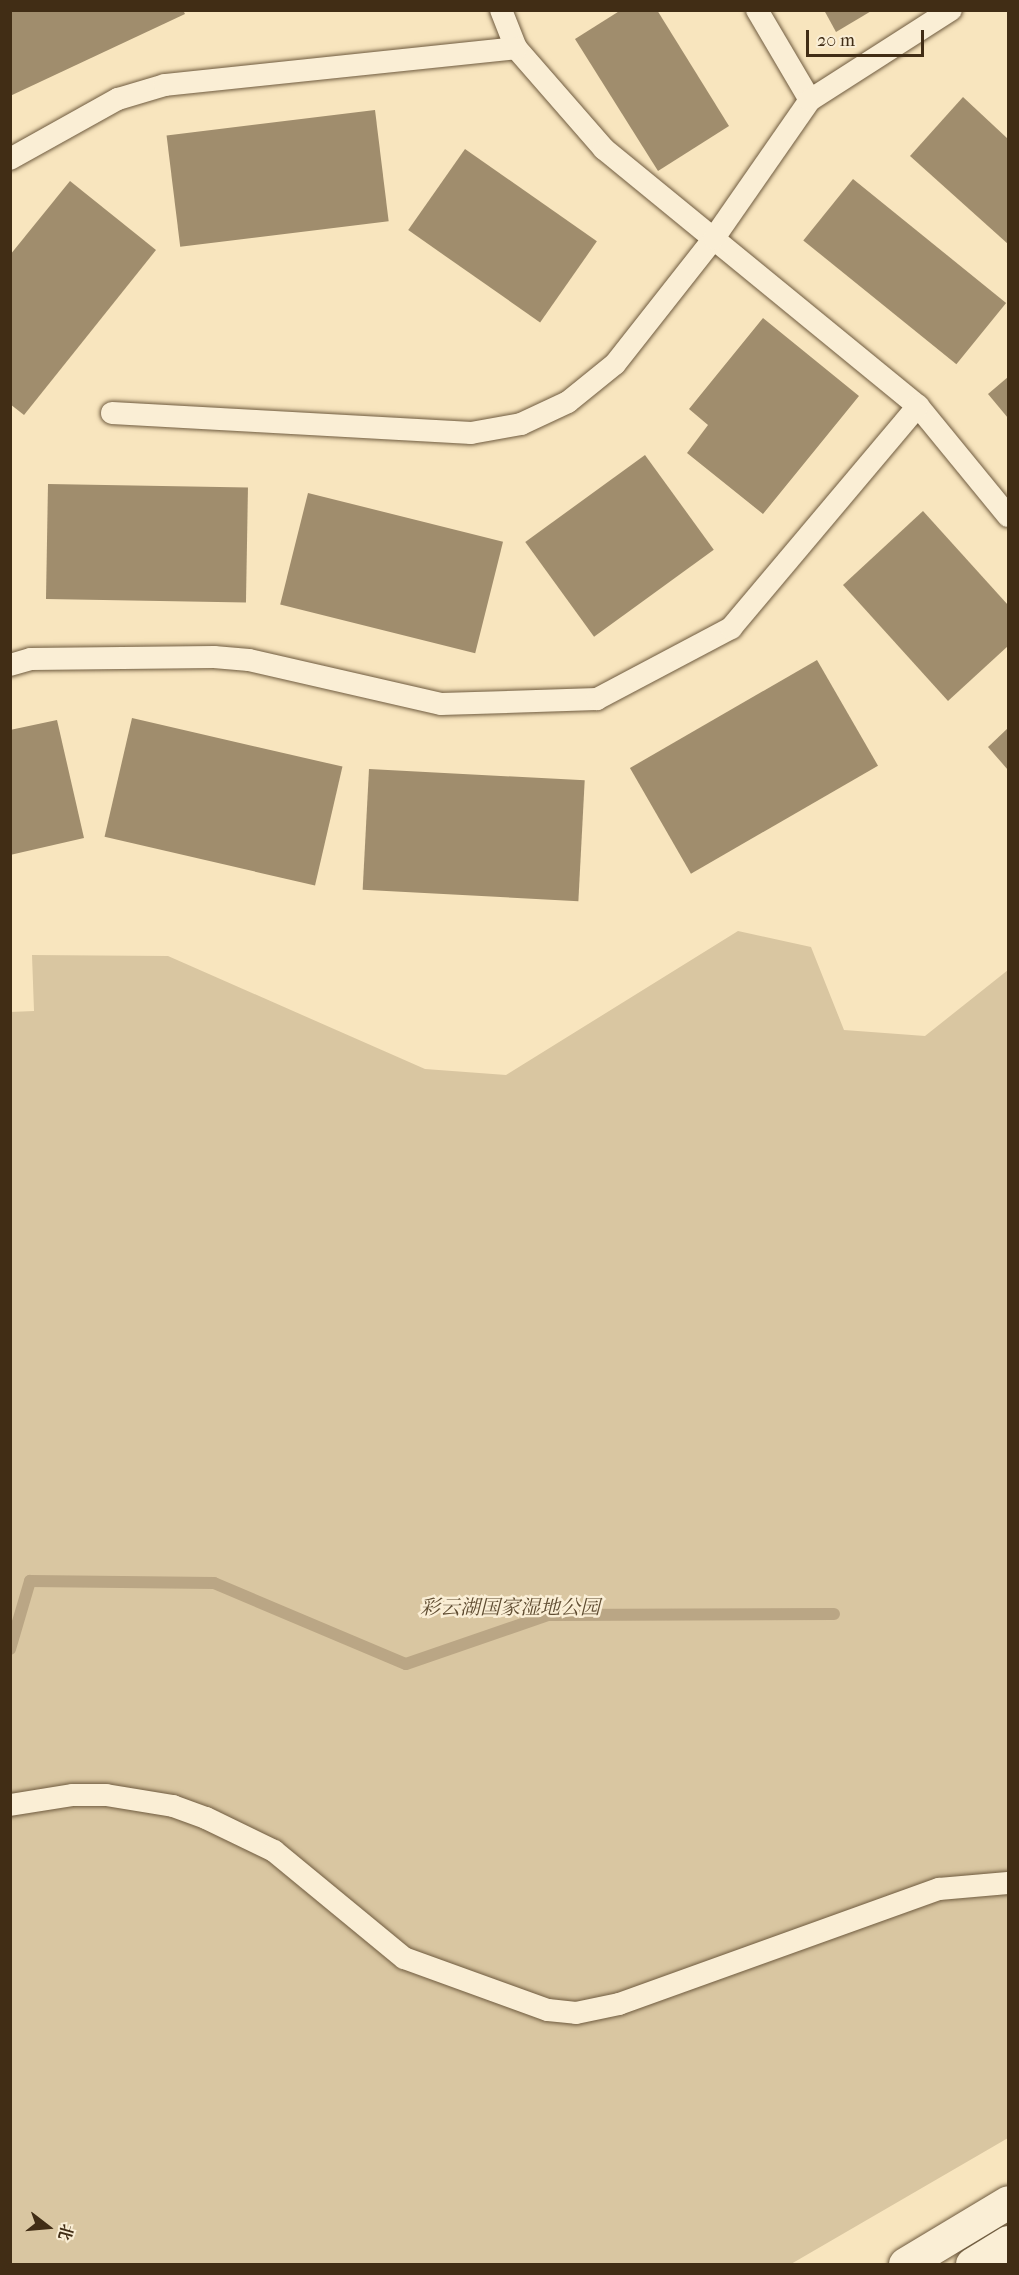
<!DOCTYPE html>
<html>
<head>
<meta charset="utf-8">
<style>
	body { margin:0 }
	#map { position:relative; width:1019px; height:2275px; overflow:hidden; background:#f8e5be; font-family:"IM FELL French Canon","Noto Serif SC",serif }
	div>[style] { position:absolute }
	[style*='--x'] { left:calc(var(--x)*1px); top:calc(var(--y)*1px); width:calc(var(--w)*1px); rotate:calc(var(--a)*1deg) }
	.green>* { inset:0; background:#d9c6a1 }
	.stream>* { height:12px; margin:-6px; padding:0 6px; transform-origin:6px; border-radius:6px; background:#baa685 }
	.building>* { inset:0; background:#a08d6d; transform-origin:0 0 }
	.roads { filter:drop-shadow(0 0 2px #6f5b3f) drop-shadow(0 0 2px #6f5b3f) }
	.lane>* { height:22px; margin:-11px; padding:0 11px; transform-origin:11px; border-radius:11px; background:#faeed5 }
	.secondary>* { height:33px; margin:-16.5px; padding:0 16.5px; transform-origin:16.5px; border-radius:16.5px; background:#faeed5 }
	span { translate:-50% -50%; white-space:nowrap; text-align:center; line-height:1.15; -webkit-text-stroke:5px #faeed5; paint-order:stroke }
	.park-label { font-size:20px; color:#5f4c31; font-style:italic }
	.frame { position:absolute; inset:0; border:12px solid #412d15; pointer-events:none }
	.north { position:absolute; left:18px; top:2197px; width:60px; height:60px; -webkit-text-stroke:4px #faeed5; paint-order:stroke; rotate:106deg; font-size:16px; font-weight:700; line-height:24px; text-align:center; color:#412d15 }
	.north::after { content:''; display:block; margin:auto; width:21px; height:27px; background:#412d15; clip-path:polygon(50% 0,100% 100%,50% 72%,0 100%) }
	.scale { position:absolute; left:806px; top:30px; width:118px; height:27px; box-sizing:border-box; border:3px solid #412d15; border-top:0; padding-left:8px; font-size:18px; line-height:21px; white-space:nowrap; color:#412d15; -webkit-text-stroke:4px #faeed5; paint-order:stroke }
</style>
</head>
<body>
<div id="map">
	<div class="green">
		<div style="clip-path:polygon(738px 931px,811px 947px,844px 1030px,925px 1036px,1008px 970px,1008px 2138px,791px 2264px,11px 2264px,10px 1012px,34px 1011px,32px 955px,168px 956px,425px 1069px,506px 1075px)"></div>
	</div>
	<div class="stream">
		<div style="--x:10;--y:1649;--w:71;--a:-73.6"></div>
		<div style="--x:30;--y:1581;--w:184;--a:0.6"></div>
		<div style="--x:214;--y:1583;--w:208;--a:22.9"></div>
		<div style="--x:406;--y:1664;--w:150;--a:-19"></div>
		<div style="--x:548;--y:1615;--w:286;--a:-0.2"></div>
	</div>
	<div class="building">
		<div style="clip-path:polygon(10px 10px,183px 10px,185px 14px,10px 96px)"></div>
		<div style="clip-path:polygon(621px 10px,657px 10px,729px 126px,658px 171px,575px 39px)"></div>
		<div style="clip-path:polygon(824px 10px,873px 10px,836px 32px)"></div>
		<div style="clip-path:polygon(963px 97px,1008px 139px,1008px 244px,910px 156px)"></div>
		<div style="left:375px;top:110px;width:112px;height:210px;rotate:83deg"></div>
		<div style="left:465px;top:149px;width:161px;height:99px;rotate:35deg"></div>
		<div style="left:853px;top:179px;width:197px;height:79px;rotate:39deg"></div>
		<div style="clip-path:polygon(70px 181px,156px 250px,24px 415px,10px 404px,10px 255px)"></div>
		<div style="clip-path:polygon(763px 318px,859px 396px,763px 514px,687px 453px,708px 425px,689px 409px)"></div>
		<div style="clip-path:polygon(1008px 377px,1008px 418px,988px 394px)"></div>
		<div style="left:645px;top:455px;width:117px;height:148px;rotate:54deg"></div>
		<div style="left:48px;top:484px;width:200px;height:115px;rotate:1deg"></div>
		<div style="left:308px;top:493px;width:201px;height:115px;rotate:14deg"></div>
		<div style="clip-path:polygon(923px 511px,1008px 605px,1008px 646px,948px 701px,843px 585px)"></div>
		<div style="left:817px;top:660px;width:122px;height:216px;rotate:60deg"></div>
		<div style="left:132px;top:718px;width:216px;height:122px;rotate:13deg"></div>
		<div style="clip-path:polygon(57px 720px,84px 838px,10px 855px,10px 730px)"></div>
		<div style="clip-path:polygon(1008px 728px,1008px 770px,988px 747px)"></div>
		<div style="left:369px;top:769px;width:216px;height:121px;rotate:3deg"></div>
	</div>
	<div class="roads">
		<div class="lane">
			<div style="--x:501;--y:10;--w:41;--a:68.5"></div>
			<div style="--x:516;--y:48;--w:134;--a:48.9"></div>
			<div style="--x:604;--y:149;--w:406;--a:39.3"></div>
			<div style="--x:918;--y:406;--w:142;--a:50.7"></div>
			<div style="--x:757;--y:10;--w:104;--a:59.5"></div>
			<div style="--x:10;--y:159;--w:124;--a:-29.1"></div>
			<div style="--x:118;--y:99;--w:49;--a:-16.6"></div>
			<div style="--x:165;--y:85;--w:353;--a:-6"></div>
			<div style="--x:112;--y:413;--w:360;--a:3.2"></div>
			<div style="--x:471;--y:433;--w:51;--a:-10.2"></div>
			<div style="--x:521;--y:424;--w:52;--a:-25.1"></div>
			<div style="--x:568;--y:402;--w:60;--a:-39"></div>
			<div style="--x:615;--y:364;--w:160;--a:-51.8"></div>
			<div style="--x:714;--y:238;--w:168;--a:-55.2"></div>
			<div style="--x:810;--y:100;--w:167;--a:-32.6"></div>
			<div style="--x:10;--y:665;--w:22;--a:-16"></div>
			<div style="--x:31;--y:659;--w:183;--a:-0.6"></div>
			<div style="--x:214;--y:657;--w:35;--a:5"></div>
			<div style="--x:249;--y:660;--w:197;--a:12.9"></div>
			<div style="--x:441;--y:704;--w:156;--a:-1.8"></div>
			<div style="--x:597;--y:699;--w:152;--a:-27.9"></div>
			<div style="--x:731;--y:628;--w:290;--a:-49.9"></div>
			<div style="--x:10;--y:1805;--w:64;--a:-9"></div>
			<div style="--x:73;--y:1795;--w:33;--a:0"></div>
			<div style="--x:106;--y:1795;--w:68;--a:9.3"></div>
			<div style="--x:173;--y:1806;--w:35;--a:20"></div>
			<div style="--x:206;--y:1818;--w:76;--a:25.9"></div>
			<div style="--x:274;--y:1851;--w:168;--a:39.5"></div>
			<div style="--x:404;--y:1958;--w:153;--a:19.9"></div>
			<div style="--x:548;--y:2010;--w:28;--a:6"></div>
			<div style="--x:576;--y:2013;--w:44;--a:-11.8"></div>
			<div style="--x:619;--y:2004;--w:340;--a:-19.8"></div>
			<div style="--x:939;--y:1889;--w:69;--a:-5"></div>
		</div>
		<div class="secondary">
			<div style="--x:905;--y:2264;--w:120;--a:-31"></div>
			<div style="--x:972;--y:2264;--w:42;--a:-31.4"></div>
		</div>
	</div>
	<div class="park-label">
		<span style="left:510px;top:1607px">彩云湖国家湿地公园</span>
	</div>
	<div class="frame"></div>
	<div class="north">北</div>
	<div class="scale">20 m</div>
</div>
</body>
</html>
